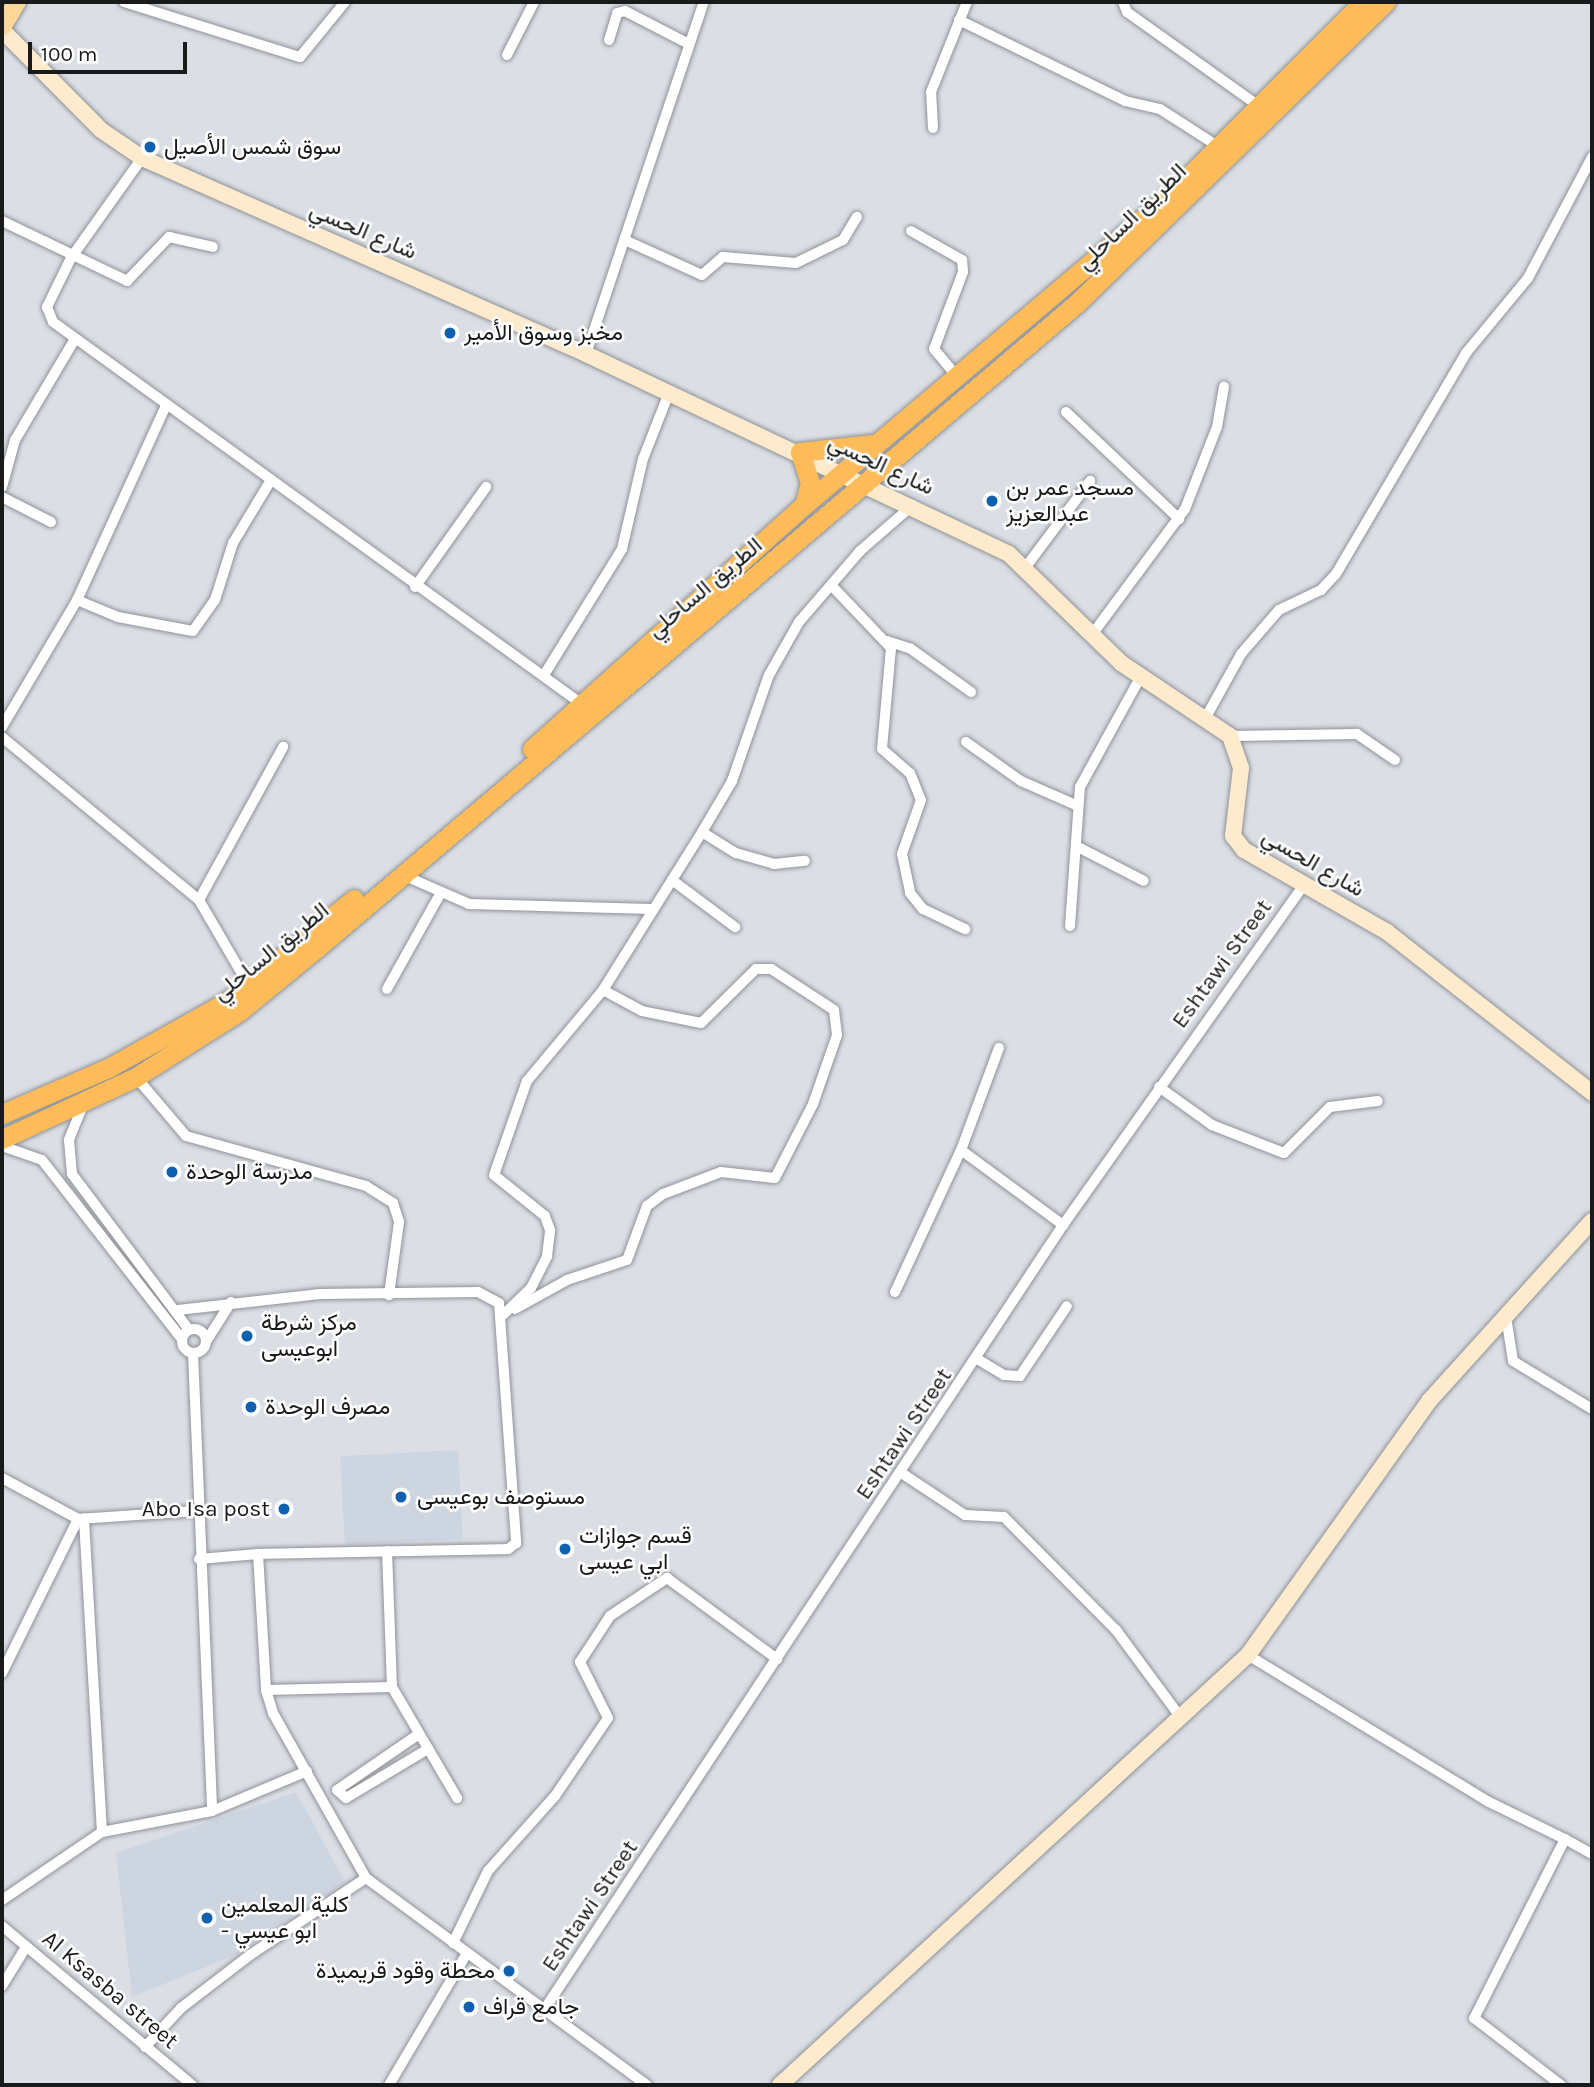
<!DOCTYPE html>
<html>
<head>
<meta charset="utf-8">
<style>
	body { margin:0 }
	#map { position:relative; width:1594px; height:2087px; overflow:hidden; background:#dbdfe5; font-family:Karla,Vazirmatn,sans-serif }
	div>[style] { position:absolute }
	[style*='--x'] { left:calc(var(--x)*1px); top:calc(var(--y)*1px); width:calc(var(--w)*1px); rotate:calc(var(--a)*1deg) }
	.built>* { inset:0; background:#cdd5e1; transform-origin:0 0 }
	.roads { filter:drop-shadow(0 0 2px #8f9298) drop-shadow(0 0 2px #8f9298) }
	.street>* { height:10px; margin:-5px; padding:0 5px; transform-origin:5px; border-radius:5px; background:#fff }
	.street>.ring { margin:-5px; padding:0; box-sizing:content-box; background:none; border:10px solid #fff; border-radius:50% }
	.secondary>* { height:16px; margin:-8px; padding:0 8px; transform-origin:8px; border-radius:8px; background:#feebcd }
	.primary>* { height:18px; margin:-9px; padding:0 9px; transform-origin:9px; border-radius:9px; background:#fed79b }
	.highway>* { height:19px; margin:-9.5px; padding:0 9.5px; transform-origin:9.5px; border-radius:9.5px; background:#fdbc59 }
	.dots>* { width:19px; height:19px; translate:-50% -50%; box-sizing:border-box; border:4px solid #fff; border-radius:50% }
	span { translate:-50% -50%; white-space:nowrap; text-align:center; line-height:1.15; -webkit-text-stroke:5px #fff; paint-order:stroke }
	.poi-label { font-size:23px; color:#191a1c }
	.left { translate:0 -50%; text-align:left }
	.right { translate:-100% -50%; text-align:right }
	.street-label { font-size:23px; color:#191a1c }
	.frame { position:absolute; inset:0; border:4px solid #191a1c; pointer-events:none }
	.scale { position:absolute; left:28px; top:42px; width:159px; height:32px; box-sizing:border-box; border:4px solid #191a1c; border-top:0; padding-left:9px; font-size:21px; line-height:24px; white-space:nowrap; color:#191a1c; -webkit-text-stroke:5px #fff; paint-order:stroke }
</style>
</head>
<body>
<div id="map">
	<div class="built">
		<div style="left:458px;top:1450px;width:89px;height:118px;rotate:87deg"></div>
		<div style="clip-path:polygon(296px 1792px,345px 1882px,238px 1954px,132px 1997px,116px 1853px)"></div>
	</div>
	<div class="roads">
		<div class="street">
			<div style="--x:124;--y:2;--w:184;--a:17.4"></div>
			<div style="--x:300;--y:57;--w:71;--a:-50.7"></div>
			<div style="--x:1123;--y:2;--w:11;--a:68"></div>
			<div style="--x:1127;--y:12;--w:162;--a:35.5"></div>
			<div style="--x:959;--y:20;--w:185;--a:26"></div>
			<div style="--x:1125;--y:101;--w:36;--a:13"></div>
			<div style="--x:1160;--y:109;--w:70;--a:32.8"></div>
			<div style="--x:609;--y:40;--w:28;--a:-73"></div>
			<div style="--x:617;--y:13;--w:8;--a:-14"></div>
			<div style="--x:625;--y:11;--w:72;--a:27.3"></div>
			<div style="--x:507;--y:55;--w:59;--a:-63"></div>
			<div style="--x:933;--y:128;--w:36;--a:-93"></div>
			<div style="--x:931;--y:92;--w:97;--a:-68.2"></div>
			<div style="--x:142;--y:158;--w:123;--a:125.4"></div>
			<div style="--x:71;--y:258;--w:55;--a:116.1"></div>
			<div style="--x:47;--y:307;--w:16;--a:68"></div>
			<div style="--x:53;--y:322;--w:654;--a:35.85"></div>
			<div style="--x:2;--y:221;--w:139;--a:25.6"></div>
			<div style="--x:127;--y:281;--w:61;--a:-46.3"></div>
			<div style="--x:169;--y:237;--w:45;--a:12.8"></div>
			<div style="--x:911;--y:231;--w:59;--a:29.6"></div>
			<div style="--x:962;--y:260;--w:12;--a:85"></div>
			<div style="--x:963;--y:272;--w:82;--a:110.6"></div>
			<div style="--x:934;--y:349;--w:39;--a:50"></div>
			<div style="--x:627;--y:241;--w:82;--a:24.4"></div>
			<div style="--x:702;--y:275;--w:28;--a:-41"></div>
			<div style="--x:723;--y:257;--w:73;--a:4.7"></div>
			<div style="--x:796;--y:263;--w:52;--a:-26.1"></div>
			<div style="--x:843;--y:240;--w:27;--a:-59"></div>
			<div style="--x:586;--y:354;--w:371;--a:-71.5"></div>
			<div style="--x:1066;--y:412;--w:156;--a:43.4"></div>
			<div style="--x:2;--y:487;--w:49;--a:-74.5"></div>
			<div style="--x:15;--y:440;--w:117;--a:-59.3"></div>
			<div style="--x:2;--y:497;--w:55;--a:27"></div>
			<div style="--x:1025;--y:568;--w:109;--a:-53.2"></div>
			<div style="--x:831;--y:585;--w:87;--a:46.4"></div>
			<div style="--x:891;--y:648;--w:101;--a:95.1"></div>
			<div style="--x:882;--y:749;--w:37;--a:41"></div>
			<div style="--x:910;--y:773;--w:29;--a:68"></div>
			<div style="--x:921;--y:800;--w:57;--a:109.4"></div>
			<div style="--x:902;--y:854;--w:40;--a:78"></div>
			<div style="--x:910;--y:893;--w:21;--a:51"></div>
			<div style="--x:923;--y:909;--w:47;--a:25.5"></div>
			<div style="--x:415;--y:587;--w:123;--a:-54.6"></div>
			<div style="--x:77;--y:600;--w:44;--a:22.5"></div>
			<div style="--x:118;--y:617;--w:76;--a:10.6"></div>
			<div style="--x:193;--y:631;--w:38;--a:-55"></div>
			<div style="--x:215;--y:600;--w:60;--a:-72.5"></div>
			<div style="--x:233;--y:543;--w:74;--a:-58.9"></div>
			<div style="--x:1091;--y:636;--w:158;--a:-53.5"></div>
			<div style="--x:1185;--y:509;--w:88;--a:-68.7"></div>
			<div style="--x:1217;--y:427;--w:41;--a:-80.1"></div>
			<div style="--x:887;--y:641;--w:25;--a:18"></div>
			<div style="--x:911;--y:649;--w:74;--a:35.6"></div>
			<div style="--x:544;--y:675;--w:148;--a:-58.2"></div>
			<div style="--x:622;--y:549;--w:92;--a:-76.9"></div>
			<div style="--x:643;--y:459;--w:71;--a:-68.5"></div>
			<div style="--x:1206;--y:717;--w:72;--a:-60.9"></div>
			<div style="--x:1241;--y:654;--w:58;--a:-49.2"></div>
			<div style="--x:1279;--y:610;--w:47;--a:-25.5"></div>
			<div style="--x:1321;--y:590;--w:22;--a:-47"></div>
			<div style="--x:1336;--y:574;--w:256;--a:-59.5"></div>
			<div style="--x:1466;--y:353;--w:97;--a:-50.4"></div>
			<div style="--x:1528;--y:278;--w:137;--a:-62.1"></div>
			<div style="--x:2;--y:727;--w:147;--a:-59.4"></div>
			<div style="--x:77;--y:600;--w:213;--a:-65.4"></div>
			<div style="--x:1230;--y:736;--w:127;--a:-0.9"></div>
			<div style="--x:1357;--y:734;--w:46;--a:34.4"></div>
			<div style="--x:2;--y:737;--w:256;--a:39.6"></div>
			<div style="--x:199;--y:900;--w:99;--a:59.8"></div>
			<div style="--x:966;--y:742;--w:67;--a:35.3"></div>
			<div style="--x:1021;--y:781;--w:62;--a:23.7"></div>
			<div style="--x:702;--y:832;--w:40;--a:32"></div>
			<div style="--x:736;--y:853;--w:40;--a:16"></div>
			<div style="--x:774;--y:864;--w:31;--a:-6"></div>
			<div style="--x:1076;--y:846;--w:76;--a:27.2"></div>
			<div style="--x:403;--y:875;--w:72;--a:23.7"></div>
			<div style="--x:469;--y:904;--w:182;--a:1.6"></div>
			<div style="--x:672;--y:880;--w:79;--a:36.7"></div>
			<div style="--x:199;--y:900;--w:175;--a:-61.2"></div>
			<div style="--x:1070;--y:926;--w:139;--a:-85.9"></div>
			<div style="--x:1080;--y:787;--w:124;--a:-61.2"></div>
			<div style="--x:387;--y:989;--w:109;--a:-60.8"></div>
			<div style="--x:136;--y:1077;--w:77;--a:49.7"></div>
			<div style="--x:186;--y:1136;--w:187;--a:15.5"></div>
			<div style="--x:366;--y:1186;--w:32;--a:32"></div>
			<div style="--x:393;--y:1203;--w:20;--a:72"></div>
			<div style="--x:399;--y:1222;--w:74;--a:97.8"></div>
			<div style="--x:1159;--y:1087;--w:65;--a:35.6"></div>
			<div style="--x:1212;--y:1125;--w:77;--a:21.3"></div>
			<div style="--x:1284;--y:1153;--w:65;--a:-45"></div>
			<div style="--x:1330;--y:1107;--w:48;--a:-7.1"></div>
			<div style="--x:83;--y:1105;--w:38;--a:112"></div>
			<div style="--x:69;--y:1140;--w:34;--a:85"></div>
			<div style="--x:72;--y:1174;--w:195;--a:53.1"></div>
			<div style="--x:2;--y:1146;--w:42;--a:19.3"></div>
			<div style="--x:42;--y:1160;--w:227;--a:52"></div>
			<div style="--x:961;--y:1150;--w:109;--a:-69.6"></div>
			<div style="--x:895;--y:1292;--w:157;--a:-65.1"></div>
			<div style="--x:961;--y:1150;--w:127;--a:36.3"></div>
			<div style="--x:515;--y:1309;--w:60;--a:-29.1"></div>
			<div style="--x:567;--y:1280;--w:63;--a:-18.4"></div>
			<div style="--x:627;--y:1260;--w:58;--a:-69.7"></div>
			<div style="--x:647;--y:1206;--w:20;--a:-37"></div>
			<div style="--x:663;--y:1194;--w:62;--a:-20.8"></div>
			<div style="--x:721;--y:1172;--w:54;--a:6.3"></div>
			<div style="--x:775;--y:1178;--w:83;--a:-62.8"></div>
			<div style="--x:813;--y:1104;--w:73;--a:-70.8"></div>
			<div style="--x:837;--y:1035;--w:25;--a:-97"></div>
			<div style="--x:834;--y:1010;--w:75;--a:-146.9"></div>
			<div style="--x:771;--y:969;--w:15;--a:180"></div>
			<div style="--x:756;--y:969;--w:77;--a:135.5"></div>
			<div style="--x:701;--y:1023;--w:60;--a:-168.5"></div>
			<div style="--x:642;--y:1011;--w:44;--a:-151.7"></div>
			<div style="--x:178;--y:1310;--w:143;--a:-6.4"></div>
			<div style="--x:320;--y:1294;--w:158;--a:-0.7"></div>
			<div style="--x:478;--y:1292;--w:24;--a:28"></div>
			<div style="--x:499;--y:1303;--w:241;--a:85.9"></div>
			<div style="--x:516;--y:1543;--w:10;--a:143"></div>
			<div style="--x:508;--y:1549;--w:250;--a:178.9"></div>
			<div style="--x:503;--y:1315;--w:39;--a:-44"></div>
			<div style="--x:531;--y:1288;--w:36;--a:-63"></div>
			<div style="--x:547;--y:1256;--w:26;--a:-83"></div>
			<div style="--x:550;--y:1230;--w:15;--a:-110"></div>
			<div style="--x:545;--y:1216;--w:65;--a:-141.2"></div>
			<div style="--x:494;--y:1175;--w:100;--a:-70.7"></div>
			<div style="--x:527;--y:1081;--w:119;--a:-50.1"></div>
			<div style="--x:603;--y:990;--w:186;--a:-57.9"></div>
			<div style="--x:702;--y:832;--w:59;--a:-59.5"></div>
			<div style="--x:732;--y:781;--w:112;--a:-70.8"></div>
			<div style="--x:769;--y:675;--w:61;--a:-60.5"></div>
			<div style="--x:799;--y:622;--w:94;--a:-49.3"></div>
			<div style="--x:860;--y:551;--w:70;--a:-41"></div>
			<div style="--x:1507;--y:1323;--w:38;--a:81"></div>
			<div style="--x:1513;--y:1361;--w:92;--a:31.3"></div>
			<div class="ring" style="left:182px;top:1329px;width:14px;height:14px"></div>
			<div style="--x:207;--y:1340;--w:45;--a:-57.7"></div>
			<div style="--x:193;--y:1353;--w:458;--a:87.6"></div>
			<div style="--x:212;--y:1811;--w:103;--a:-22.8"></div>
			<div style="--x:979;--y:1360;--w:29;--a:31"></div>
			<div style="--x:1004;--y:1375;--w:16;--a:4"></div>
			<div style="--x:1020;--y:1376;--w:84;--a:-56.1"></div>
			<div style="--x:903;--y:1474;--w:74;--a:33.5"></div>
			<div style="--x:965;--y:1515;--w:39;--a:3"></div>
			<div style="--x:1004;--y:1517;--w:159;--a:45.3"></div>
			<div style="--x:1116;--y:1630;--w:109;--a:53.5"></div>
			<div style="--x:2;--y:1478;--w:86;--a:28.3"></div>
			<div style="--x:78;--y:1519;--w:118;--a:-3.9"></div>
			<div style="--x:387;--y:1551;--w:136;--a:87.9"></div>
			<div style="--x:392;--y:1687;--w:129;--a:59.6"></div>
			<div style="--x:199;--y:1559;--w:59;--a:-4.8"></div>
			<div style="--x:258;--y:1554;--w:136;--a:86.6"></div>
			<div style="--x:266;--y:1690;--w:24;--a:73"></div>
			<div style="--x:273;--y:1713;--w:189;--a:60.6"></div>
			<div style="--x:366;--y:1878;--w:349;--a:36.4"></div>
			<div style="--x:1248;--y:1655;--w:280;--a:31.4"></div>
			<div style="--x:1487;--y:1801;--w:87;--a:26"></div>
			<div style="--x:1565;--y:1839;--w:201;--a:116.9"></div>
			<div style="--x:1474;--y:2018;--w:110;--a:37.6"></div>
			<div style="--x:2;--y:1673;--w:172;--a:-63.7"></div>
			<div style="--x:266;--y:1690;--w:126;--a:-1.4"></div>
			<div style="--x:419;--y:1734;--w:99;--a:145.7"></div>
			<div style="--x:337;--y:1790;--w:12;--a:42"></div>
			<div style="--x:346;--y:1798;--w:96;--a:-30.9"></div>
			<div style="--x:102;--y:1832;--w:112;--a:-10.8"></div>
			<div style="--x:1565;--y:1839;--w:31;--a:29"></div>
			<div style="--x:2;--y:1900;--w:121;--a:-34.2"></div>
			<div style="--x:102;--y:1832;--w:314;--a:-93.3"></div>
			<div style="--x:2;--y:1926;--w:248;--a:39.9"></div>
			<div style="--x:453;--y:1943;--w:80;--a:-64.1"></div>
			<div style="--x:488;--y:1871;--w:101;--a:-48.2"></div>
			<div style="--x:555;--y:1796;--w:94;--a:-55.8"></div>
			<div style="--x:608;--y:1718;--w:63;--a:-116.6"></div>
			<div style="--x:580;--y:1662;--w:55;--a:-56.9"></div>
			<div style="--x:610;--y:1616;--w:69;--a:-33.7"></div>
			<div style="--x:667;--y:1578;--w:137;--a:36.4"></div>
			<div style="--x:2;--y:1986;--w:46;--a:-58.4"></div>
			<div style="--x:544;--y:2010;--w:941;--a:-56.53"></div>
			<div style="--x:1063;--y:1225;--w:417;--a:-54.7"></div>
			<div style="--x:145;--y:2047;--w:53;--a:-47.3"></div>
			<div style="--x:181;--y:2008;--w:87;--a:-37.5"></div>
			<div style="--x:250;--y:1955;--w:139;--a:-33.6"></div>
			<div style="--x:389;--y:2085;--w:153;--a:-59.4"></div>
		</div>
		<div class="secondary">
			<div style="--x:2;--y:30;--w:141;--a:45.3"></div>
			<div style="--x:101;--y:130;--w:50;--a:34.3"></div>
			<div style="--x:142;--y:158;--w:485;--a:23.8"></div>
			<div style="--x:586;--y:354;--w:468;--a:25.3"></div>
			<div style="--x:1009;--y:554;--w:156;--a:44.2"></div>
			<div style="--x:1121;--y:663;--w:131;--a:33.8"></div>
			<div style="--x:1230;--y:736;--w:34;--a:71"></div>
			<div style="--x:1241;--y:768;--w:68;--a:96.7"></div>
			<div style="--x:1233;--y:836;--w:18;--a:52"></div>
			<div style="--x:1244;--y:850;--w:165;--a:29.8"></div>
			<div style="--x:1387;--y:932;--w:261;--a:38.1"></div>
			<div style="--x:780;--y:2085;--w:636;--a:-42.58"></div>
			<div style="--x:1248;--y:1655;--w:313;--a:-54.5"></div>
			<div style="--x:1430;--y:1400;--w:241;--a:-47.9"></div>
		</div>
		<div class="primary">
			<div style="--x:2;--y:27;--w:29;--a:-59"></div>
		</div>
		<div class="highway">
			<div style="--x:800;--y:452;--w:71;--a:-6.4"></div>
			<div style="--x:800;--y:452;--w:33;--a:72"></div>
			<div style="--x:810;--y:483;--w:23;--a:105"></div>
			<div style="--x:532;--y:749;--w:365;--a:-41.9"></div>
			<div style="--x:804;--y:505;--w:470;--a:-40.2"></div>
			<div style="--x:1163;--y:202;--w:283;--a:-45"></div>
			<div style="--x:2;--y:1114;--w:118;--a:-23.5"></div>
			<div style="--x:110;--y:1067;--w:135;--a:-29.2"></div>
			<div style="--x:228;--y:1001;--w:162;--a:-39"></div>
			<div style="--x:2;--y:1139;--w:148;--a:-24.8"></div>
			<div style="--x:136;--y:1077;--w:123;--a:-32.4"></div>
			<div style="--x:240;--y:1011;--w:101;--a:-39.4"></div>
			<div style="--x:318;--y:947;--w:994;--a:-40.31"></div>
			<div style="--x:1076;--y:304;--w:433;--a:-44.3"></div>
		</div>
	</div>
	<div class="dots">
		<div style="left:150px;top:147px;background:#0f60ae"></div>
		<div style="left:450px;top:333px;background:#0f60ae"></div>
		<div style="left:992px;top:501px;background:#0f60ae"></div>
		<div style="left:172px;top:1172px;background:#0f60ae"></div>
		<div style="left:247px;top:1336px;background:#0f60ae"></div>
		<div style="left:251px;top:1407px;background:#0f60ae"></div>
		<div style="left:401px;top:1497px;background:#0f60ae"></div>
		<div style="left:284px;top:1509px;background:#0f60ae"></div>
		<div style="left:565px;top:1549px;background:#0f60ae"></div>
		<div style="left:207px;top:1918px;background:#0f60ae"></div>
		<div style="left:509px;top:1971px;background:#0f60ae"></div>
		<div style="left:469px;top:2007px;background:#0f60ae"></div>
	</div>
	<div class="poi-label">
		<span class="left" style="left:164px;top:147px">سوق شمس الأصيل</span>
		<span class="left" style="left:464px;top:333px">مخبز وسوق الأمير</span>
		<span class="left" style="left:1006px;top:501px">مسجد عمر بن<br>عبدالعزيز</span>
		<span class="left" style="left:186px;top:1172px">مدرسة الوحدة</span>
		<span class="left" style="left:261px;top:1336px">مركز شرطة<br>ابوعيسى</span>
		<span class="left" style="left:265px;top:1407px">مصرف الوحدة</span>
		<span class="left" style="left:417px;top:1497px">مستوصف بوعيسى</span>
		<span class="right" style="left:270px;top:1509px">Abo Isa post</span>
		<span class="left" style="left:579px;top:1549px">قسم جوازات<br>ابي عيسى</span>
		<span class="left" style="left:221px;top:1918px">كلية المعلمين<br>- ابو عيسي</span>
		<span class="right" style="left:495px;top:1971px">محطة وقود قريميدة</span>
		<span class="left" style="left:483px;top:2007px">جامع قراف</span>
	</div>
	<div class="street-label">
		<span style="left:1132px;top:217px;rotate:-44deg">الطريق الساحلي</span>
		<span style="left:363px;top:231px;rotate:23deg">شارع الحسي</span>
		<span style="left:881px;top:465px;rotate:25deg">شارع الحسي</span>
		<span style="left:705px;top:588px;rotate:-40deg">الطريق الساحلي</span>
		<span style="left:1313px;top:863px;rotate:30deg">شارع الحسي</span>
		<span style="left:271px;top:952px;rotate:-39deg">الطريق الساحلي</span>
		<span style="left:1222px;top:964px;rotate:-54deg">Eshtawi Street</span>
		<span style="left:904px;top:1434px;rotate:-56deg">Eshtawi Street</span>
		<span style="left:590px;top:1906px;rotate:-56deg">Eshtawi Street</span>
		<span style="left:110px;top:1990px;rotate:40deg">Al Ksasba street</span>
	</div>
	<div class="frame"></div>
	<div class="scale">100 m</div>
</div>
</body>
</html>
